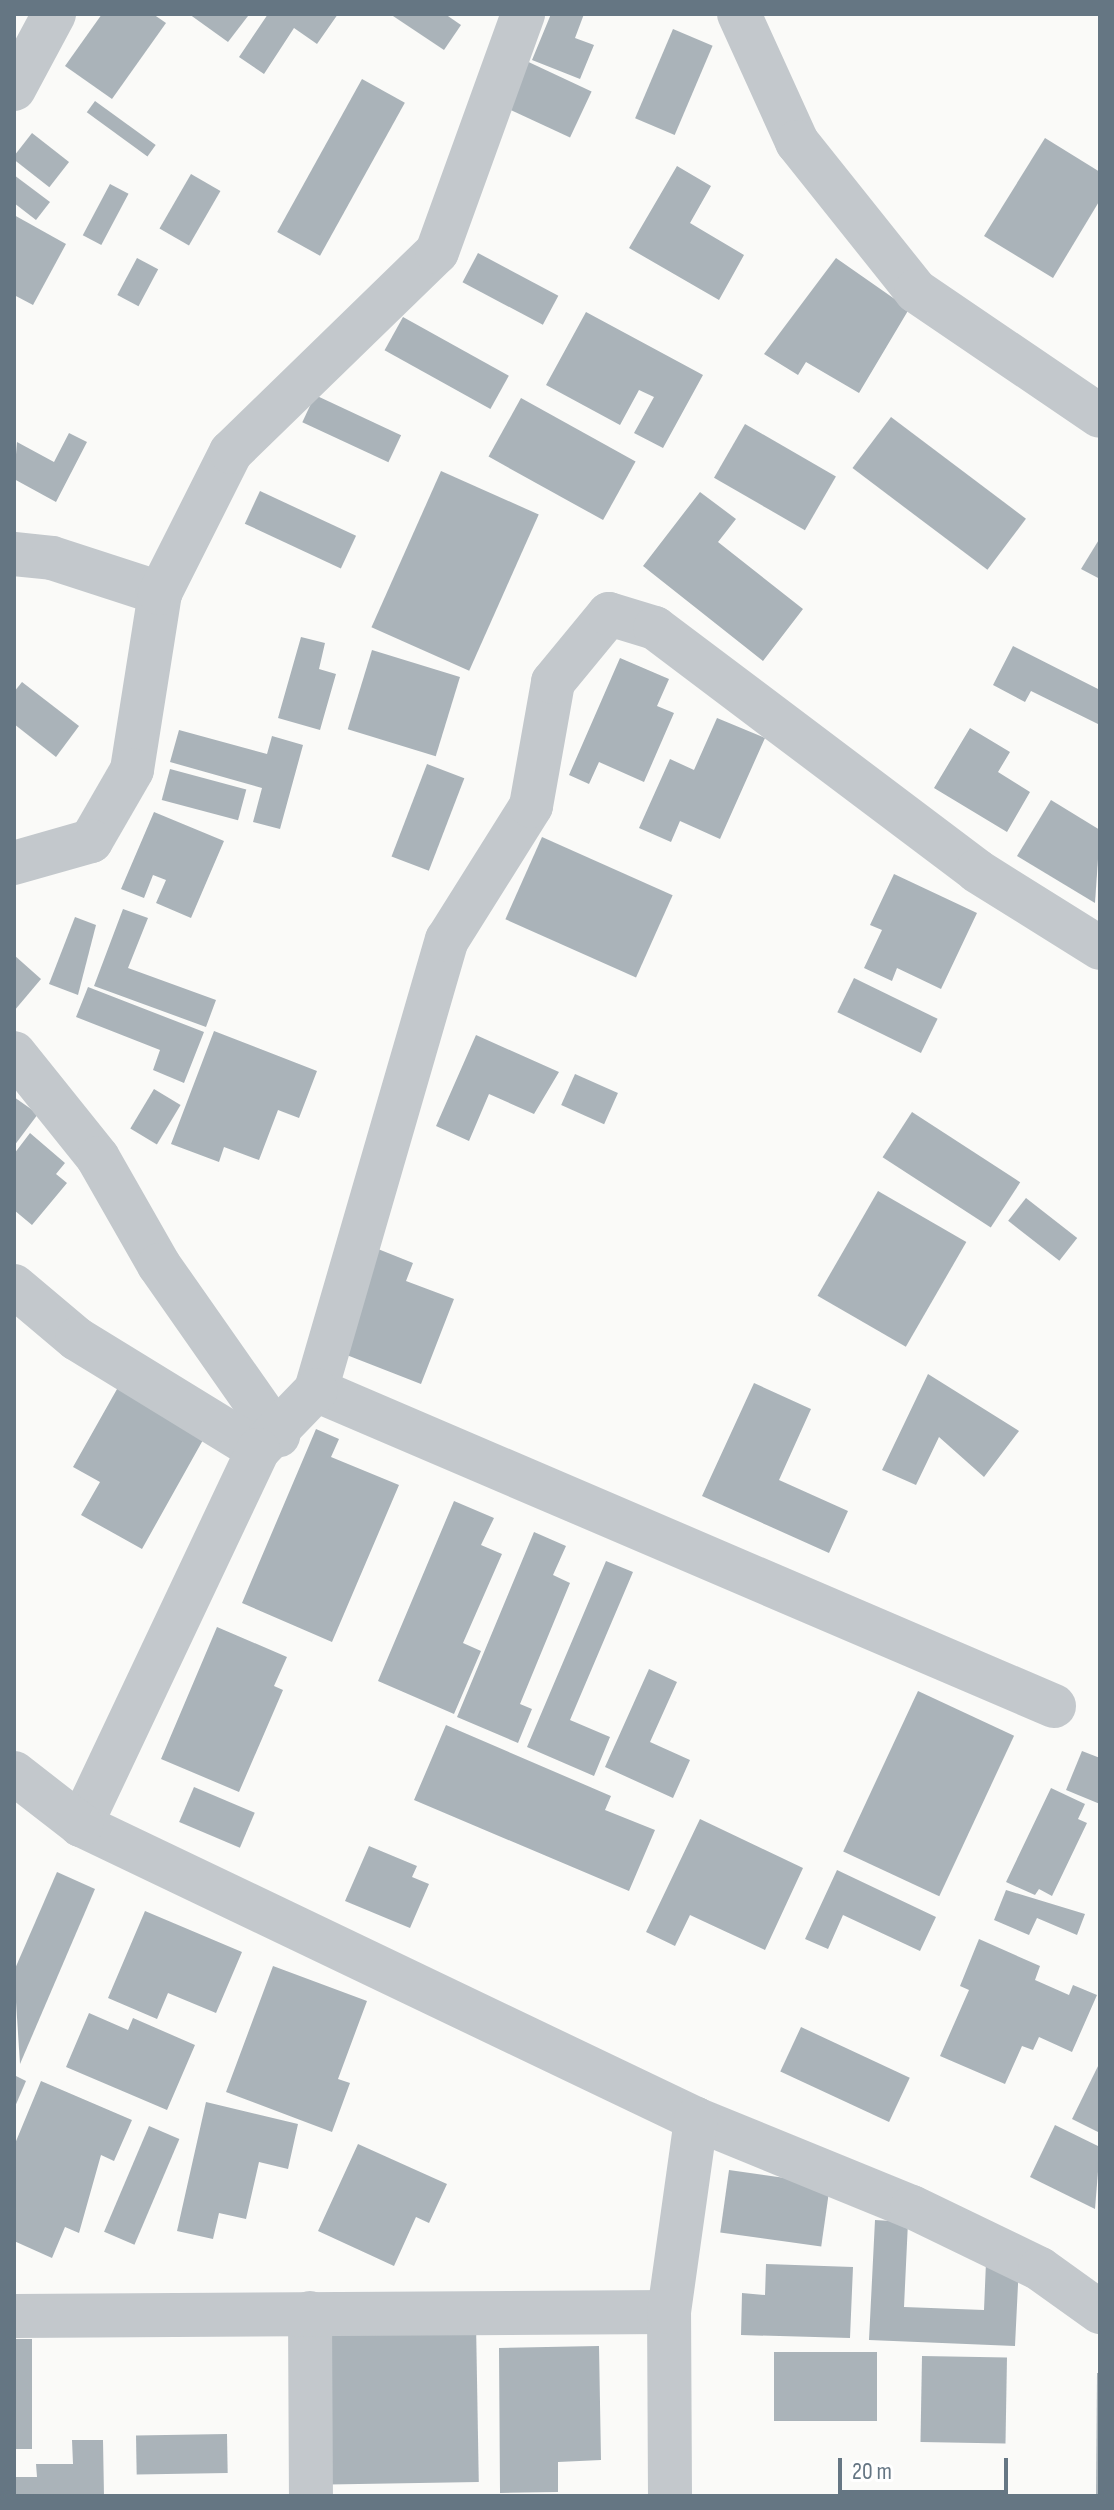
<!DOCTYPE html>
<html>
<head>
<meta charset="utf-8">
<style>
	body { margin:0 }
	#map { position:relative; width:1114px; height:2510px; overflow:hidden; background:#fafaf8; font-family:"Sofia Sans Condensed",sans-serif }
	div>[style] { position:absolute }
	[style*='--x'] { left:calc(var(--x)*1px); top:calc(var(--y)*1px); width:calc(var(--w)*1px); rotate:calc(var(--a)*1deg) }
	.building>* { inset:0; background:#aab3b9; transform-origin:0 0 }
	.minor>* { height:44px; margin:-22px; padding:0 22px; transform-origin:22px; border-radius:22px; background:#c3c8cc }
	span { translate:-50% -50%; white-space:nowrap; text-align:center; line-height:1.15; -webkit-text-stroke:8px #fff; paint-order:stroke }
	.frame { position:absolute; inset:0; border:16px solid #657683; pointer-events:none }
	.scale { position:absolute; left:838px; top:2458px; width:170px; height:36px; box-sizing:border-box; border:4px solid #657683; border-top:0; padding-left:10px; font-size:24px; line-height:28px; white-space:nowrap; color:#657683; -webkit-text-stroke:6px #fff; paint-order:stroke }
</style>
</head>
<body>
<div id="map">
	<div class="building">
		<div style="clip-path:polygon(102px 14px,153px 14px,166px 23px,112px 99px,65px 66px)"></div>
		<div style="clip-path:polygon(189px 14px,245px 14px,248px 16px,228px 42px)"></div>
		<div style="clip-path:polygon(268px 14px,338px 14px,317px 44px,294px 28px,264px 74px,239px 57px)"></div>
		<div style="clip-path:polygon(390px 14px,445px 14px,461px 25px,444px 50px)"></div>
		<div style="clip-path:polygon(551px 14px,584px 14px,575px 38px,594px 45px,580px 79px,532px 60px)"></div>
		<div style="left:673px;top:29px;width:43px;height:97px;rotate:23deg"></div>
		<div style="left:520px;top:58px;width:79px;height:51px;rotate:25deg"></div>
		<div style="left:362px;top:79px;width:49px;height:175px;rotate:29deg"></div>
		<div style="left:95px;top:101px;width:75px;height:14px;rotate:36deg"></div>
		<div style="left:32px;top:133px;width:47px;height:32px;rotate:38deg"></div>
		<div style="clip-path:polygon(1045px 138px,1100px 172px,1100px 200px,1053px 278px,984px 236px)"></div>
		<div style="clip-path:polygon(677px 166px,711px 186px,690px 223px,744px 255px,719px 300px,629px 248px)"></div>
		<div style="left:191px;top:174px;width:34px;height:63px;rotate:30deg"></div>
		<div style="clip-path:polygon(14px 175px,50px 202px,36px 220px,14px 203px)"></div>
		<div style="left:110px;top:184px;width:21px;height:58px;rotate:28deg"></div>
		<div style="clip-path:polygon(14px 215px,66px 244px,33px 305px,14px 295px)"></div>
		<div style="left:478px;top:253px;width:91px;height:33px;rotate:28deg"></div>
		<div style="left:137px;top:258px;width:24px;height:42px;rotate:28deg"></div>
		<div style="clip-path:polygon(836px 258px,909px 309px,859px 393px,806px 362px,798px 375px,764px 354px)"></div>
		<div style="clip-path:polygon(586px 312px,703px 375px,663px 448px,634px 433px,654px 397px,639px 390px,620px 425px,546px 385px)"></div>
		<div style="left:403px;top:317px;width:121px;height:38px;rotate:29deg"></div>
		<div style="left:315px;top:395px;width:95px;height:30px;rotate:25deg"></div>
		<div style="left:521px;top:398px;width:131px;height:67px;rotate:29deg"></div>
		<div style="left:891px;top:417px;width:169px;height:64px;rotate:37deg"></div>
		<div style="left:745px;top:424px;width:105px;height:62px;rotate:30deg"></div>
		<div style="clip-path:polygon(69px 433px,87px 442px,56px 502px,14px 479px,17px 442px,54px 462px)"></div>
		<div style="left:441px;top:471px;width:107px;height:171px;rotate:24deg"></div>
		<div style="left:260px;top:491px;width:106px;height:36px;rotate:25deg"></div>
		<div style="clip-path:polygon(700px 492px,736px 519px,718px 542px,803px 609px,763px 661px,643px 566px)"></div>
		<div style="clip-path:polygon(1100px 538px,1100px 579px,1081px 569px)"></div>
		<div style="clip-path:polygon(301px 637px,325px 643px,319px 669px,336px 674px,320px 730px,278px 718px)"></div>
		<div style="clip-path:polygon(1013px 646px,1100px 690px,1100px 725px,1031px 691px,1025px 702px,993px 685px)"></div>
		<div style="left:372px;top:650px;width:92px;height:83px;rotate:17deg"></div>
		<div style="clip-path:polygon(620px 658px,669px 679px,657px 706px,674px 713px,644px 782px,599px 762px,589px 784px,569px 775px)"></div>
		<div style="clip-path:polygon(22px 682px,79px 726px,56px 757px,14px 724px,14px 692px)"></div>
		<div style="clip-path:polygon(717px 718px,765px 738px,720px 839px,680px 821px,671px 842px,639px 828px,670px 759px,694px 770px)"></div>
		<div style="clip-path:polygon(970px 728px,1010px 752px,998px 772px,1030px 792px,1007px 832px,934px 788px)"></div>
		<div style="clip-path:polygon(179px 730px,267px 754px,272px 736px,303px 745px,280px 829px,253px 822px,262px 788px,170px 762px)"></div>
		<div style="left:427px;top:764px;width:40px;height:99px;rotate:21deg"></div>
		<div style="left:170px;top:769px;width:79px;height:32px;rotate:15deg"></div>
		<div style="clip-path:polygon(1051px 800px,1100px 830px,1095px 903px,1017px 856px)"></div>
		<div style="clip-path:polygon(154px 812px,224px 841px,191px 918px,156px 903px,166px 880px,153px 875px,144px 898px,121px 889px)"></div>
		<div style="left:542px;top:837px;width:143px;height:90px;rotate:24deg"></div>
		<div style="clip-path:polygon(894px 874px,977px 913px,941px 989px,897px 968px,892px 981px,864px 968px,882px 930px,870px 925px)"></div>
		<div style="clip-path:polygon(123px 909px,148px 918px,128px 968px,216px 1000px,206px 1027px,94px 986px)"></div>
		<div style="clip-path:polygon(75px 917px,96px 925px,78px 995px,49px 984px)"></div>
		<div style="clip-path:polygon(14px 955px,41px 979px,14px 1011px)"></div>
		<div style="left:854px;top:978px;width:93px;height:38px;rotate:26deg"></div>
		<div style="clip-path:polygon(88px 987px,204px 1032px,184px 1083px,153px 1070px,160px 1050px,76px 1017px)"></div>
		<div style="clip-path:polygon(214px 1031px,317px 1071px,299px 1118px,278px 1110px,259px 1160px,224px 1147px,219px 1162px,171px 1144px)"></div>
		<div style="clip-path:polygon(476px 1035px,559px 1072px,534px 1114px,489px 1094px,469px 1141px,436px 1126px)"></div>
		<div style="left:575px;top:1074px;width:47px;height:34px;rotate:24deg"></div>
		<div style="left:154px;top:1089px;width:31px;height:46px;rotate:31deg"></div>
		<div style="clip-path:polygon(14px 1097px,38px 1114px,14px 1146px)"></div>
		<div style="left:912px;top:1112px;width:129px;height:54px;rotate:33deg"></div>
		<div style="clip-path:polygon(30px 1133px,65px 1163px,56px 1174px,67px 1183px,32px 1225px,14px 1210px,14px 1154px)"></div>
		<div style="left:878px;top:1191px;width:102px;height:121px;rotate:30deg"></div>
		<div style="left:1026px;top:1198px;width:65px;height:29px;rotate:38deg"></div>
		<div style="clip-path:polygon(378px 1249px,413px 1263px,406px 1281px,454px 1299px,421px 1384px,339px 1352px)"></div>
		<div style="clip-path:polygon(928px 1374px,1019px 1431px,984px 1477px,939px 1437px,916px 1485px,882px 1470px)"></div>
		<div style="clip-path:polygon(121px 1382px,208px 1431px,142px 1549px,81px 1515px,100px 1482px,73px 1467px)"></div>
		<div style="clip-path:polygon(754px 1383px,811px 1409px,779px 1480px,848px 1511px,829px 1553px,702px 1496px)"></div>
		<div style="clip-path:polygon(316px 1429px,339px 1439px,331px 1457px,399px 1485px,332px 1642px,242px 1603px)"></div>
		<div style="clip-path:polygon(454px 1501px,494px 1518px,481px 1545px,502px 1554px,463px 1643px,481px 1651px,454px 1714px,378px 1681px)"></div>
		<div style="clip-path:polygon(534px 1532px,566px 1546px,553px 1575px,570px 1583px,520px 1704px,532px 1709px,518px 1743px,457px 1717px)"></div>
		<div style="clip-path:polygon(606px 1561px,633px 1572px,570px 1720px,610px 1737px,594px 1776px,527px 1747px)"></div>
		<div style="clip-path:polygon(217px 1627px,287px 1657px,274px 1686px,283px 1690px,239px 1792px,161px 1759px)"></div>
		<div style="clip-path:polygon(649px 1669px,677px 1682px,650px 1742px,690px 1760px,673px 1798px,605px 1767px)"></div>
		<div style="left:918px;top:1691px;width:106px;height:177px;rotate:25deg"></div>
		<div style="clip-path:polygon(446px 1725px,611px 1796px,605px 1810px,655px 1830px,629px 1891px,414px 1800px)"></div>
		<div style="clip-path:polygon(1082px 1751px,1100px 1758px,1100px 1804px,1066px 1790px)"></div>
		<div style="left:194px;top:1787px;width:66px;height:38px;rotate:23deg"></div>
		<div style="clip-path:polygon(1051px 1788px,1085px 1804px,1078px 1819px,1087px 1823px,1052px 1896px,1039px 1889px,1035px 1895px,1006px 1882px)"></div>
		<div style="clip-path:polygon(700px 1819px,803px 1868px,765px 1950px,690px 1915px,675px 1946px,646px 1932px)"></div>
		<div style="clip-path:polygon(369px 1846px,417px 1866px,412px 1877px,429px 1884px,410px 1928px,345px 1901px)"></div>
		<div style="clip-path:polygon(837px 1870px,936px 1917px,920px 1951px,843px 1915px,828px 1949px,805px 1939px)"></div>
		<div style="clip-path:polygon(57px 1872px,95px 1889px,20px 2064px,14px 1971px)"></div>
		<div style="clip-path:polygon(1006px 1890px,1085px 1914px,1077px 1935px,1037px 1918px,1029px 1935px,994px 1920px)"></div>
		<div style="clip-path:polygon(145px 1911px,242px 1952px,216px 2013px,168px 1993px,157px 2019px,108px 1998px)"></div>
		<div style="clip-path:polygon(979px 1939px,1040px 1966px,1035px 1980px,1069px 1995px,1073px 1985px,1097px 1995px,1072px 2052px,1039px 2037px,1033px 2050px,1022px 2046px,1005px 2084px,940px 2056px,969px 1990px,960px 1986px)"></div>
		<div style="clip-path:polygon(273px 1966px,367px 2001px,338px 2079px,350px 2083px,332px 2132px,226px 2092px)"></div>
		<div style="clip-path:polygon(89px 2013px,128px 2030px,133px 2018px,195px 2045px,167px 2110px,66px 2067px)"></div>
		<div style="left:801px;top:2027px;width:120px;height:49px;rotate:25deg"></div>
		<div style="clip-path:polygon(1100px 2062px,1100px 2133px,1072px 2119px)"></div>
		<div style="clip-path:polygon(14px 2075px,26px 2081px,14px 2109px)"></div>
		<div style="clip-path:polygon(41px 2081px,132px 2120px,114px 2161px,101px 2155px,79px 2233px,65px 2227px,52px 2258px,14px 2241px,14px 2146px)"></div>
		<div style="clip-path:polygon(206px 2102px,298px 2124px,288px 2169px,259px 2162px,246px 2219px,219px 2213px,213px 2239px,177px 2231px)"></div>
		<div style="clip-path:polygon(1055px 2125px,1100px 2147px,1095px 2209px,1030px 2177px)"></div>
		<div style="left:149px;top:2126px;width:33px;height:115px;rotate:23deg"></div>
		<div style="clip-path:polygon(358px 2144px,447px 2184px,429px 2223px,416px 2217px,394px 2266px,318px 2231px)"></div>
		<div style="left:729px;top:2170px;width:102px;height:63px;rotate:8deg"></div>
		<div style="clip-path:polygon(875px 2220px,908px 2222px,904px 2307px,984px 2310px,986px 2262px,1019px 2264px,1015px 2346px,869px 2340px)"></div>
		<div style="clip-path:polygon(766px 2264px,853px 2267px,850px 2338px,741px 2335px,742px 2293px,765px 2295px)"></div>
		<div style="left:476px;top:2322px;width:160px;height:150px;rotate:89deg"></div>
		<div style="left:14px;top:2339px;width:18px;height:110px"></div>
		<div style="clip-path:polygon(599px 2346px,601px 2460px,558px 2462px,558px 2492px,500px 2493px,499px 2348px)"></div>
		<div style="left:877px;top:2352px;width:69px;height:103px;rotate:90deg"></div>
		<div style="left:922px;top:2356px;width:85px;height:86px;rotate:1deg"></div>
		<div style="clip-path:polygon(1097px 2373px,1100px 2373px,1100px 2496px,1096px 2496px)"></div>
		<div style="left:227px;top:2434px;width:39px;height:91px;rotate:89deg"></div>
		<div style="clip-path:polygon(72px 2440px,103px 2440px,104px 2496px,14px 2496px,14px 2477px,37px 2477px,36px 2464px,73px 2464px)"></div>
	</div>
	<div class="minor">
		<div style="--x:739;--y:14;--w:141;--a:65.6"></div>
		<div style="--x:797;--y:142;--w:191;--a:51.4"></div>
		<div style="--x:916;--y:291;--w:222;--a:34.2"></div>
		<div style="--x:14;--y:89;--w:85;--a:-61.9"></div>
		<div style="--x:14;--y:554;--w:38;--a:6"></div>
		<div style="--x:52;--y:558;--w:114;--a:18"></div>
		<div style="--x:160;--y:593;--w:179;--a:99"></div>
		<div style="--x:132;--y:770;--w:82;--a:120"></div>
		<div style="--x:91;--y:841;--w:80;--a:164.1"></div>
		<div style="--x:160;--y:593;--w:158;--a:-63.3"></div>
		<div style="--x:231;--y:452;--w:287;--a:-44.2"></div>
		<div style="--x:437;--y:252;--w:253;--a:-70.1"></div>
		<div style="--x:14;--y:1053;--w:134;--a:51.3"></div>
		<div style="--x:98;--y:1158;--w:123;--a:60.3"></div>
		<div style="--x:159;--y:1265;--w:208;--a:55"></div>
		<div style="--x:14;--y:1286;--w:82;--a:40.1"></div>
		<div style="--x:77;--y:1339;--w:212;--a:31.5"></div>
		<div style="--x:316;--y:1390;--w:469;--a:-73.8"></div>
		<div style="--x:447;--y:940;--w:158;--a:-57.9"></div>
		<div style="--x:531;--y:806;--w:126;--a:-79.9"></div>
		<div style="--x:553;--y:682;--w:88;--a:-50.5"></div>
		<div style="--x:609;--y:614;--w:48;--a:16.9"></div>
		<div style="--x:655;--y:628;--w:403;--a:37"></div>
		<div style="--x:977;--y:871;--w:145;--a:32"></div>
		<div style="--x:1054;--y:1706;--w:803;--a:-156.82"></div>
		<div style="--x:316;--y:1390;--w:83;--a:134"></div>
		<div style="--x:258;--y:1450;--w:415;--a:115.3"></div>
		<div style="--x:81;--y:1825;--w:682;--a:25.55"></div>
		<div style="--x:696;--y:2119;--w:233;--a:22.2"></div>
		<div style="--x:912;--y:2207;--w:142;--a:25.8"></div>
		<div style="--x:1040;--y:2269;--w:74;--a:35.6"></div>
		<div style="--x:14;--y:1773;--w:85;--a:37.8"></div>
		<div style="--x:310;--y:2313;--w:183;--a:89.7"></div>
		<div style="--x:14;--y:2316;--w:655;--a:-0.35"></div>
		<div style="--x:670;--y:2496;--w:184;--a:-90.3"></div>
		<div style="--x:669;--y:2312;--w:195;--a:-82"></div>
	</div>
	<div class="frame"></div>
	<div class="scale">20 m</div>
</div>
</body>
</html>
